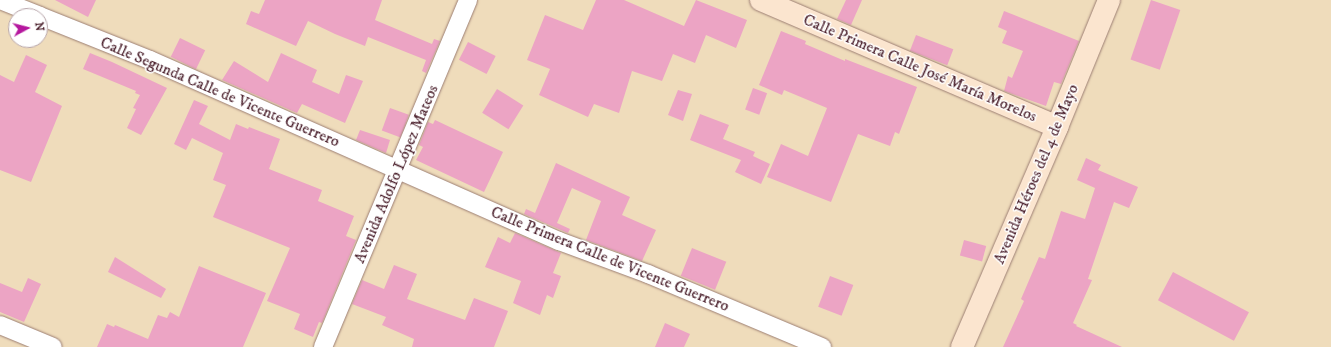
<!DOCTYPE html>
<html>
<head>
<meta charset="utf-8">
<style>
	body { margin:0 }
	#map { position:relative; width:1331px; height:347px; overflow:hidden; background:#efdcbb; font-family:"IM FELL DW Pica",serif }
	div>[style] { position:absolute }
	[style*='--x'] { left:calc(var(--x)*1px); top:calc(var(--y)*1px); width:calc(var(--w)*1px); rotate:calc(var(--a)*1deg) }
	.building>* { inset:0; background:#eca4c4; transform-origin:0 0 }
	.roads { filter:drop-shadow(0 0 1px #9c7e73) drop-shadow(0 0 1px #9c7e73) }
	.street>* { height:18px; margin:-9px; padding:0 9px; transform-origin:9px; border-radius:9px; background:#fff }
	.secondary>* { height:22px; margin:-11px; padding:0 11px; transform-origin:11px; border-radius:11px; background:#fbe5cf }
	span { translate:-50% -50%; white-space:nowrap; text-align:center; line-height:1.15; -webkit-text-stroke:3px #fff; paint-order:stroke }
	.street-label { font-size:16px; color:#4a1f2b }
	.north { position:absolute; left:8px; top:8px; width:40px; height:40px; box-sizing:border-box; background:#fff; border:1px solid #b7a5aa; border-radius:50%; rotate:83deg; font-size:11px; font-weight:700; line-height:16px; text-align:center; color:#4a1f2b }
	.north::after { content:''; display:block; margin:auto; width:14px; height:18px; background:#b5179e; clip-path:polygon(50% 0,100% 100%,50% 72%,0 100%) }
</style>
</head>
<body>
<div id="map">
	<div class="building">
		<div style="clip-path:polygon(55px 0,96px 0,88px 17px)"></div>
		<div style="clip-path:polygon(265px 0,382px 0,375px 20px,432px 44px,434px 39px,440px 41px,426px 73px,422px 71px,426px 60px,368px 37px,365px 46px,335px 34px,308px 21px,296px 46px,246px 24px,251px 11px,259px 14px)"></div>
		<div style="clip-path:polygon(596px 0,624px 0,684px 26px,696px 0,747px 20px,736px 48px,706px 35px,695px 63px,673px 54px,662px 81px,632px 71px,619px 113px,594px 104px,588px 117px,539px 95px,550px 69px,527px 60px,545px 15px,583px 30px)"></div>
		<div style="clip-path:polygon(846px 0,862px 0,851px 25px,837px 19px)"></div>
		<div style="left:1151px;top:0;width:31px;height:63px;rotate:19deg"></div>
		<div style="clip-path:polygon(1004px 11px,1079px 41px,1061px 84px,1054px 82px,1046px 106px,1004px 91px,1008px 76px,1012px 78px,1023px 51px,1002px 43px,1007px 31px,998px 27px)"></div>
		<div style="clip-path:polygon(781px 31px,806px 41px,805px 44px,845px 61px,845px 59px,917px 87px,899px 134px,895px 132px,890px 146px,858px 134px,831px 202px,767px 177px,781px 144px,808px 156px,827px 108px,784px 90px,782px 95px,759px 85px)"></div>
		<div style="left:916px;top:35px;width:40px;height:17px;rotate:21deg"></div>
		<div style="left:180px;top:38px;width:28px;height:21px;rotate:26deg"></div>
		<div style="left:468px;top:42px;width:31px;height:20px;rotate:27deg"></div>
		<div style="clip-path:polygon(90px 53px,112px 62px,167px 88px,141px 135px,127px 128px,136px 109px,133px 108px,140px 95px,135px 93px,136px 91px,83px 69px)"></div>
		<div style="clip-path:polygon(281px 53px,317px 70px,312px 82px,339px 94px,346px 75px,363px 81px,345px 123px,302px 104px,297px 113px,222px 80px,234px 61px,268px 82px)"></div>
		<div style="clip-path:polygon(26px 55px,47px 65px,35px 92px,62px 106px,31px 182px,0 170px,0 75px,14px 82px)"></div>
		<div style="left:753px;top:88px;width:15px;height:23px;rotate:20deg"></div>
		<div style="left:497px;top:89px;width:31px;height:28px;rotate:32deg"></div>
		<div style="clip-path:polygon(678px 90px,692px 94px,683px 121px,668px 115px)"></div>
		<div style="clip-path:polygon(194px 100px,208px 106px,199px 124px,230px 140px,236px 124px,248px 129px,249px 127px,280px 139px,269px 169px,322px 190px,318px 201px,354px 216px,346px 236px,356px 240px,322px 323px,319px 322px,313px 337px,294px 329px,300px 314px,267px 301px,290px 248px,213px 217px,226px 185px,213px 180px,223px 153px,192px 138px,186px 150px,174px 144px)"></div>
		<div style="left:390px;top:108px;width:20px;height:24px;rotate:20deg"></div>
		<div style="clip-path:polygon(700px 114px,729px 125px,723px 139px,755px 152px,753px 156px,770px 164px,761px 184px,735px 172px,741px 160px,690px 140px)"></div>
		<div style="clip-path:polygon(435px 120px,503px 152px,484px 192px,416px 160px,423px 147px,419px 145px,428px 122px,433px 124px)"></div>
		<div style="clip-path:polygon(360px 130px,390px 140px,386px 153px,356px 140px)"></div>
		<div style="clip-path:polygon(1086px 158px,1101px 165px,1098px 170px,1138px 187px,1129px 208px,1114px 202px,1088px 279px,1092px 280px,1073px 323px,1077px 325px,1076px 326px,1122px 347px,1003px 347px,1024px 301px,1021px 299px,1039px 257px,1045px 259px,1061px 211px,1085px 219px,1095px 188px,1077px 180px)"></div>
		<div style="clip-path:polygon(556px 163px,630px 197px,622px 215px,656px 230px,642px 261px,586px 240px,601px 201px,572px 188px,557px 223px,570px 229px,568px 233px,524px 214px,526px 209px,535px 213px)"></div>
		<div style="clip-path:polygon(515px 233px,561px 253px,553px 273px,561px 276px,553px 298px,547px 295px,540px 315px,513px 303px,521px 281px,485px 267px,498px 237px,510px 243px)"></div>
		<div style="left:964px;top:240px;width:23px;height:16px;rotate:15deg"></div>
		<div style="left:692px;top:248px;width:37px;height:30px;rotate:22deg"></div>
		<div style="clip-path:polygon(115px 257px,166px 289px,161px 298px,108px 272px)"></div>
		<div style="clip-path:polygon(394px 265px,417px 274px,407px 299px,465px 320px,474px 298px,508px 311px,494px 347px,412px 347px,414px 339px,382px 325px,386px 317px,352px 304px,362px 280px,384px 289px)"></div>
		<div style="clip-path:polygon(199px 266px,266px 293px,243px 347px,97px 347px,107px 324px,114px 327px,115px 325px,148px 339px,158px 315px,167px 318px,170px 312px,179px 317px)"></div>
		<div style="left:1173px;top:272px;width:86px;height:32px;rotate:28deg"></div>
		<div style="left:830px;top:276px;width:25px;height:33px;rotate:21deg"></div>
		<div style="clip-path:polygon(28px 278px,41px 284px,24px 322px,0 312px,0 283px,22px 292px)"></div>
		<div style="clip-path:polygon(665px 323px,690px 334px,684px 347px,655px 347px)"></div>
	</div>
	<div class="roads">
		<div class="street">
			<div style="--x:0;--y:0;--w:43;--a:21.8"></div>
			<div style="--x:40;--y:16;--w:118;--a:21.8"></div>
			<div style="--x:150;--y:60;--w:447;--a:23.9"></div>
			<div style="--x:559;--y:241;--w:95;--a:20.3"></div>
			<div style="--x:648;--y:274;--w:189;--a:22.8"></div>
			<div style="--x:0;--y:325;--w:57;--a:22.5"></div>
			<div style="--x:323;--y:347;--w:376;--a:-67.3"></div>
		</div>
		<div class="secondary">
			<div style="--x:761;--y:0;--w:322;--a:23.2"></div>
			<div style="--x:962;--y:347;--w:240;--a:-66.6"></div>
			<div style="--x:1057;--y:127;--w:137;--a:-67.7"></div>
		</div>
	</div>
	<div class="street-label">
		<span style="left:920px;top:68px;rotate:23deg">Calle Primera Calle José María Morelos</span>
		<span style="left:220px;top:92px;rotate:23deg">Calle Segunda Calle de Vicente Guerrero</span>
		<span style="left:396px;top:174px;rotate:-67deg">Avenida Adolfo López Mateos</span>
		<span style="left:1036px;top:174px;rotate:-67deg">Avenida Héroes del 4 de Mayo</span>
		<span style="left:610px;top:259px;rotate:22deg">Calle Primera Calle de Vicente Guerrero</span>
	</div>
	<div class="north">N</div>
</div>
</body>
</html>
